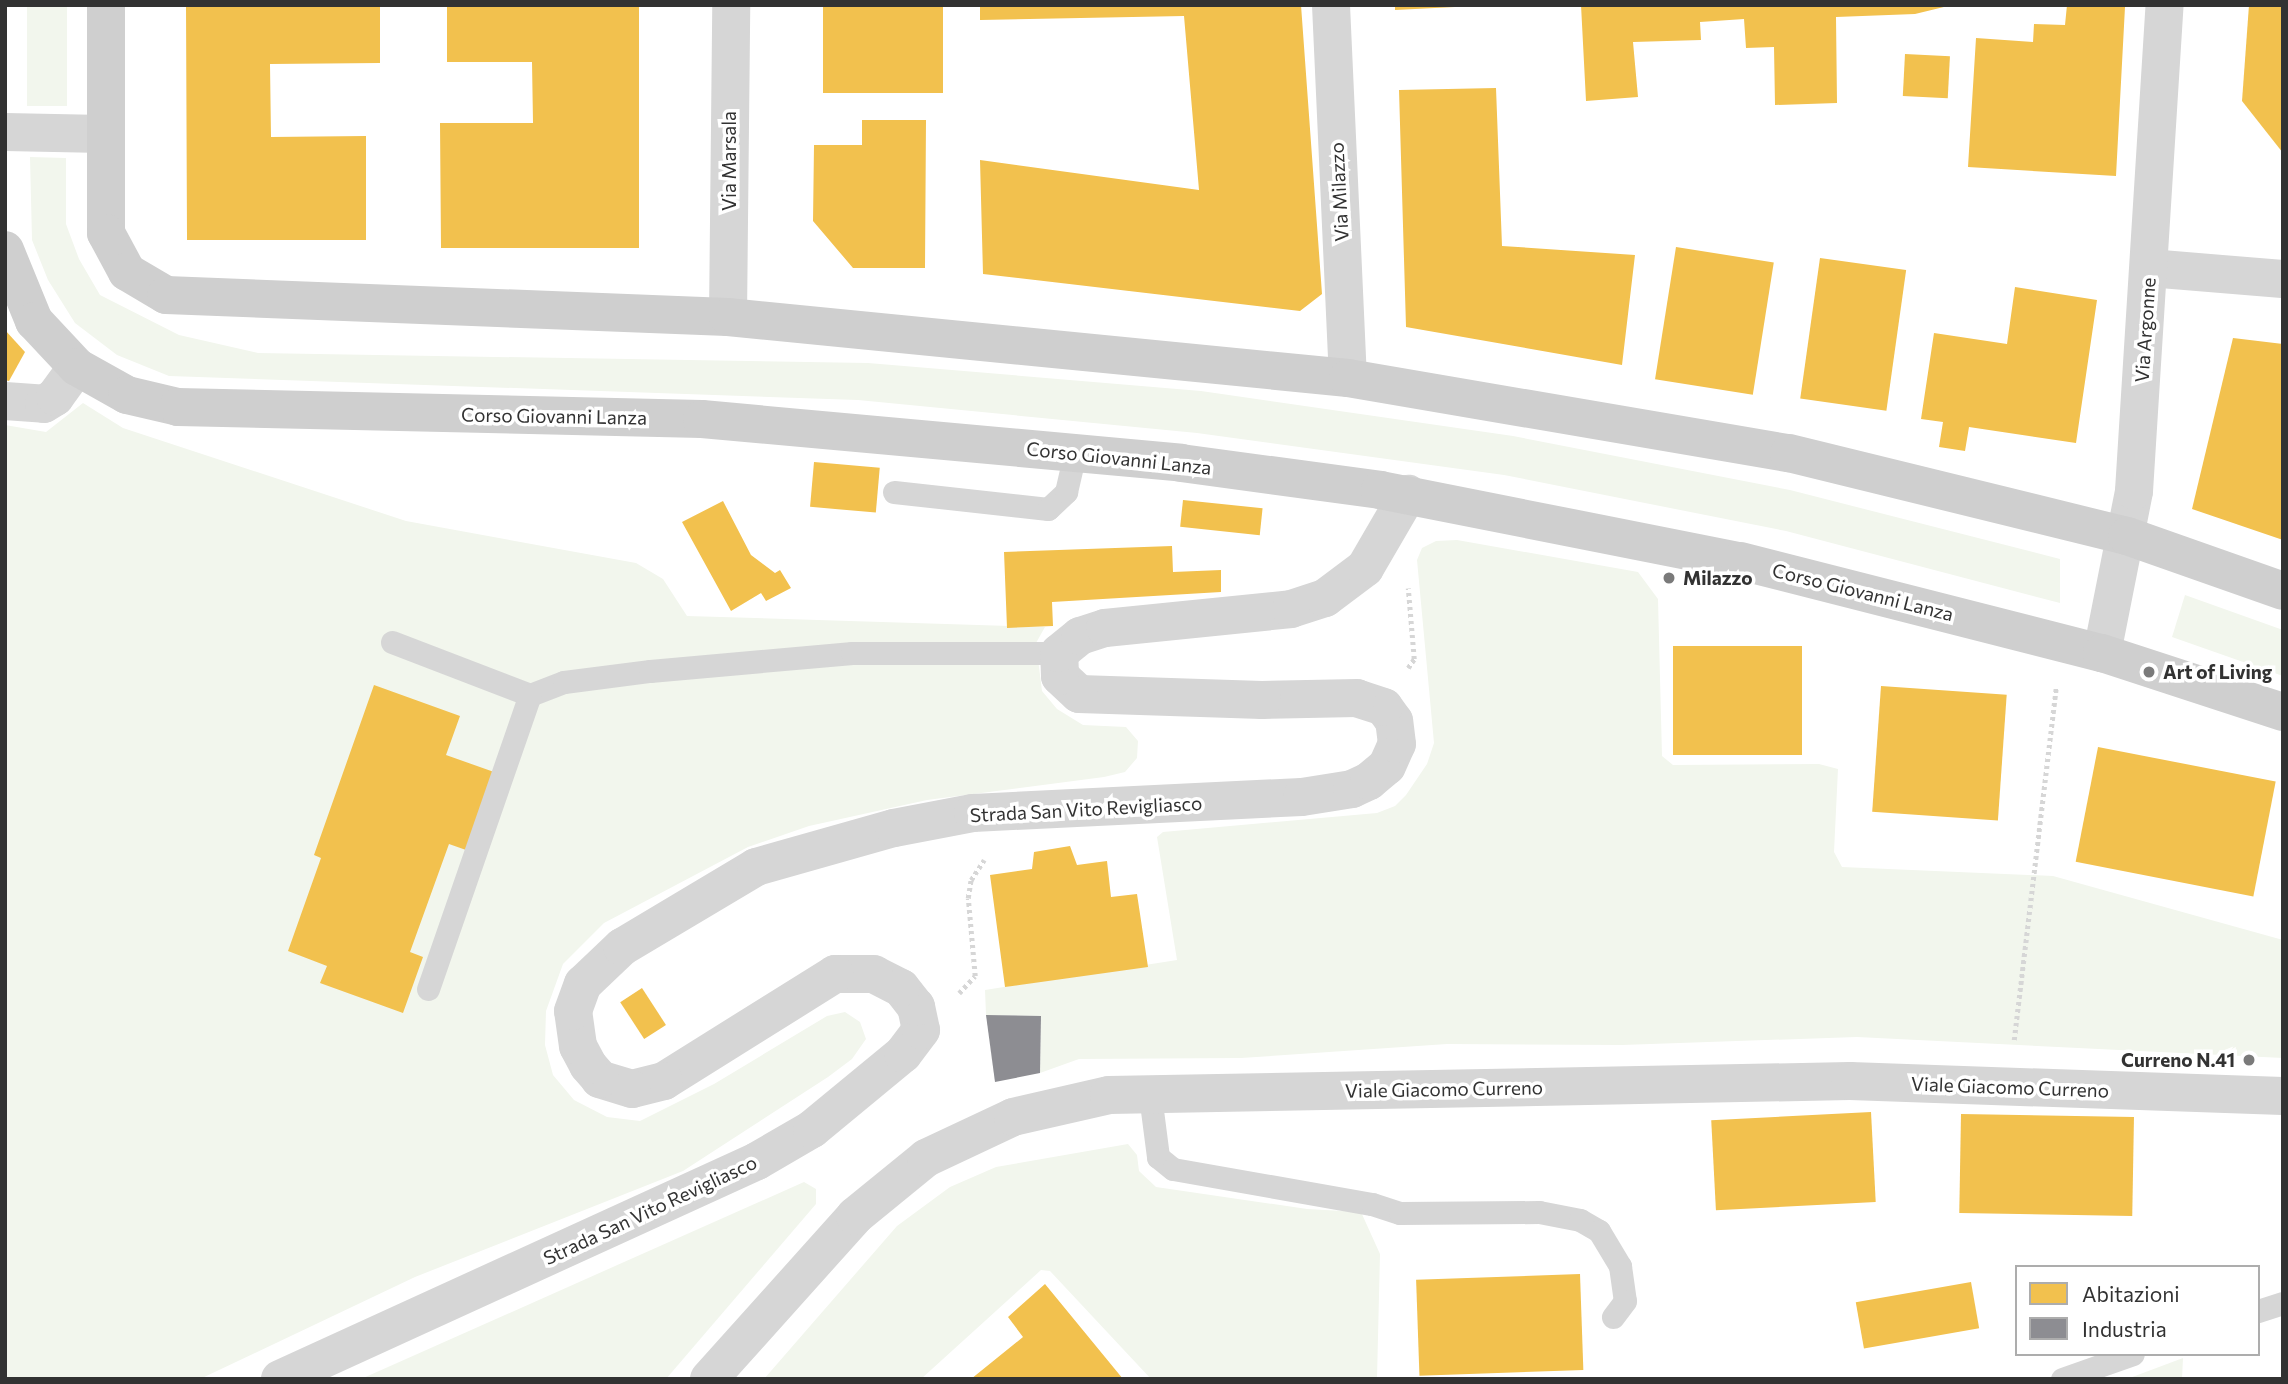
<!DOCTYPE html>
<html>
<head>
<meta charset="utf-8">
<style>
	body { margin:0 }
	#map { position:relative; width:2288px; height:1384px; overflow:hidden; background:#fff; font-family:Commissioner,sans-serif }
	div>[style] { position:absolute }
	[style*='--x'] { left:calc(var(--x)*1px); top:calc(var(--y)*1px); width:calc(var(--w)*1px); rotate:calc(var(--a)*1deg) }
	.green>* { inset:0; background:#f2f6ed; transform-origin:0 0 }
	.homes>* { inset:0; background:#f2c14e; transform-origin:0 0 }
	.industry>* { inset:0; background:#8d8d92 }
	.path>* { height:4.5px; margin-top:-2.25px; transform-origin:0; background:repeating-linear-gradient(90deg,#d6d6d6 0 3.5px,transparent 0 7px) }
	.lane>* { height:23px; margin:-11.5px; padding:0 11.5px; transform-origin:11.5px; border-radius:11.5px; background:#d6d6d6 }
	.street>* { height:38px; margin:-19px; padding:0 19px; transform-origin:19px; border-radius:19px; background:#d6d6d6 }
	.secondary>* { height:38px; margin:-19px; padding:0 19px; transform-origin:19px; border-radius:19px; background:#cfcfcf }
	.dots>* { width:19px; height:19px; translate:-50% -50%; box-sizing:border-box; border:4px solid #fff; border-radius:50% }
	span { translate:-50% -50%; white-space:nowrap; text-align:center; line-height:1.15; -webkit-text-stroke:7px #fff; paint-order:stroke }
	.street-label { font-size:19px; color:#323232 }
	.poi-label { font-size:19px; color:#323232; font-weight:700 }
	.left { translate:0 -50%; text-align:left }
	.right { translate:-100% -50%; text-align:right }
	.frame { position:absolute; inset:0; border:7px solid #323232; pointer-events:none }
	.legend { position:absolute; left:2015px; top:1265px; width:245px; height:91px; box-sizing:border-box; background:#fff; border:2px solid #adadad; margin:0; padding:9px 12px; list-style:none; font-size:21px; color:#323232 }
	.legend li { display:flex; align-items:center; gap:14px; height:35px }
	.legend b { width:35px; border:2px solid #adadad }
</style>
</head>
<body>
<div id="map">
	<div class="green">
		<div style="left:27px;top:5px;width:40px;height:101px"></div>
		<div style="clip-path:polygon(30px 157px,66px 158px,66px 224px,79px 259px,100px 295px,179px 335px,258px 353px,868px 363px,1201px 391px,1513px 436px,1790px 490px,2060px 559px,2060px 603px,1786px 531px,1504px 475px,1197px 433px,858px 400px,169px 376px,117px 355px,75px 323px,48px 280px,32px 240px)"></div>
		<div style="clip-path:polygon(83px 403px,123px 428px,406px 521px,636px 563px,663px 579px,687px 616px,1045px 627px,1036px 643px,1042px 691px,1057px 709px,1083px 725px,1126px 727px,1138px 741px,1137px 758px,1125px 772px,1104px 777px,927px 800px,809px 826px,748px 847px,604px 923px,563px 964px,546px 1011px,545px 1045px,553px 1075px,574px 1100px,607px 1117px,640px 1121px,714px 1084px,827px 1016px,845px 1012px,860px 1022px,866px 1039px,852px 1059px,828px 1077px,683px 1171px,415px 1277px,200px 1379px,5px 1379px,5px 425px,46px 432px)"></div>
		<div style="clip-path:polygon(1457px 540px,1638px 572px,1658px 599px,1662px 756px,1673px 765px,1819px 764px,1838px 769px,1834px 852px,1842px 867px,2053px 876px,2283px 940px,2283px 1058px,1857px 1037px,1622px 1045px,1447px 1044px,1241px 1058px,1079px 1059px,1040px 1073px,1041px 1016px,986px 1015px,985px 990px,1177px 960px,1157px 837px,1163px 832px,1377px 813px,1395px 806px,1406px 795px,1427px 764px,1434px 743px,1417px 560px,1422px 548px,1436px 541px)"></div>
		<div style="clip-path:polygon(2185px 595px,2283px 630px,2283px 676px,2172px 637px)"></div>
		<div style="clip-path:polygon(1128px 1144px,1137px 1155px,1139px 1171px,1156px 1187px,1307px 1209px,1361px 1212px,1380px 1254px,1377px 1379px,1151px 1379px,1050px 1271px,1041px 1270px,921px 1379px,764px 1379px,897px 1226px,950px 1187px,996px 1167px)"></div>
		<div style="clip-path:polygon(804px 1182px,816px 1189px,816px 1204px,666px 1379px,361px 1379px)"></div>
		<div style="clip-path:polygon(2183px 1358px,2182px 1379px,2127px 1379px)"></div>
	</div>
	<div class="homes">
		<div style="clip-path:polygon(186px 5px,380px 5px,380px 63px,270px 64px,271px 137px,366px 136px,366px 240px,187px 240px)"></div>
		<div style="clip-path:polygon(447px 5px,639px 5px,639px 248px,441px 248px,440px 123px,533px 123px,532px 62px,447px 62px)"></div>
		<div style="left:823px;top:5px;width:120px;height:88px"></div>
		<div style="clip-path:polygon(980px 5px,1301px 5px,1322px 294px,1300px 311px,983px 274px,980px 160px,1199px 190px,1184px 16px,980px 20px)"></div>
		<div style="clip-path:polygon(1395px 5px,1455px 5px,1455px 7px,1395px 10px)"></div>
		<div style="clip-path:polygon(1581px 5px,1948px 5px,1948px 6px,1915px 14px,1836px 17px,1837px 103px,1775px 105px,1774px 47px,1746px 48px,1744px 19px,1700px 22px,1701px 40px,1633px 42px,1638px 97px,1586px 101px)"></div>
		<div style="clip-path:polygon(2067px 5px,2125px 7px,2116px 176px,1968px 167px,1976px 38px,2033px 42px,2034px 24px,2065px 25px)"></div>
		<div style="clip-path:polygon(2249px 5px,2283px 5px,2283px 153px,2242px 101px)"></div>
		<div style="left:1905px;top:54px;width:45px;height:42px;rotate:3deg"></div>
		<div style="clip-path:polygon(1496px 88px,1502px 246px,1635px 255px,1622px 365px,1406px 327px,1399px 90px)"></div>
		<div style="clip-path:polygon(862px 120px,926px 120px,925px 268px,853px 268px,813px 221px,814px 145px,862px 145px)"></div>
		<div style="left:1676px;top:247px;width:99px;height:134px;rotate:9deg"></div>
		<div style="left:1820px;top:258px;width:87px;height:142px;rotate:8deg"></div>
		<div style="clip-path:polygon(2015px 287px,2097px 300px,2076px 443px,1969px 427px,1965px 451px,1939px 447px,1943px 422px,1921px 419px,1934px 333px,2007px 344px)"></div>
		<div style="clip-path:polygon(5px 330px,25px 352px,9px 381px,5px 380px)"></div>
		<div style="clip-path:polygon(2233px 338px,2283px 344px,2283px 540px,2192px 509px)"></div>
		<div style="left:814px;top:462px;width:66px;height:45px;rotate:5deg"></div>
		<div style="left:1183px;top:500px;width:80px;height:27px;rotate:6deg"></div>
		<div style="clip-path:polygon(723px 501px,751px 555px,775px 573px,780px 570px,791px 588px,766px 601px,761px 593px,731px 611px,682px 522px)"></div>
		<div style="clip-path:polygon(1172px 546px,1173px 572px,1221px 570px,1221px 592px,1052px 602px,1053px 626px,1007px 628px,1004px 552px)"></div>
		<div style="left:1673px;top:646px;width:129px;height:109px"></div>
		<div style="clip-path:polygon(374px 685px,460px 716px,446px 755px,494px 772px,466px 850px,449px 844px,410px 952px,423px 957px,403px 1013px,320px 983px,327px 966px,288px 951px,321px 858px,314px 855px)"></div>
		<div style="left:1881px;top:686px;width:126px;height:126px;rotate:4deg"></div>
		<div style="left:2098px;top:747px;width:181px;height:117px;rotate:11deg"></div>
		<div style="clip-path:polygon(1070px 846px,1077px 865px,1107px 861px,1111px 897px,1137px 894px,1148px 967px,1005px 987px,990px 875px,1032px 869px,1034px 852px)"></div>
		<div style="left:642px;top:988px;width:44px;height:26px;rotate:57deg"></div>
		<div style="left:1871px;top:1112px;width:90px;height:160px;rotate:87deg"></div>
		<div style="left:1961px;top:1114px;width:173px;height:99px;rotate:1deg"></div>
		<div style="left:1580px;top:1274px;width:96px;height:164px;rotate:88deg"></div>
		<div style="left:1971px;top:1282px;width:47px;height:117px;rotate:80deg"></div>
		<div style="clip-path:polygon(1045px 1284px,1123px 1379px,971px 1379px,1023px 1337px,1008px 1317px)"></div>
	</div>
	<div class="industry">
		<div style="clip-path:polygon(986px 1015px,1041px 1016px,1040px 1073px,995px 1082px)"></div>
	</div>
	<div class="path">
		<div style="--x:1408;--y:668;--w:11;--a:-56"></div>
		<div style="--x:1414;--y:659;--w:71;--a:-94.8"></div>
		<div style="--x:959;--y:993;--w:23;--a:-47"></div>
		<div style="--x:975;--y:976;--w:78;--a:-95.1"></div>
		<div style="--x:968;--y:898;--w:18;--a:-81"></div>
		<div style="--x:971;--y:880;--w:24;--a:-57"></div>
		<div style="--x:2014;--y:1040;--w:354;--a:-83.2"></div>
	</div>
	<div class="lane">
		<div style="--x:894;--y:492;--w:155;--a:6.3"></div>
		<div style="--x:1048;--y:509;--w:25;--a:-43"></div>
		<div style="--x:1066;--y:492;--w:40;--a:-77"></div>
		<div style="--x:392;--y:642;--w:148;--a:21"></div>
		<div style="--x:530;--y:695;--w:36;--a:-21"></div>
		<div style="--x:564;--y:682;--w:87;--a:-7.3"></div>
		<div style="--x:650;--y:671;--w:203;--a:-5.1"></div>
		<div style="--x:852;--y:653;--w:207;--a:0"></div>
		<div style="--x:428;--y:989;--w:311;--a:-70.9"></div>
		<div style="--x:1150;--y:1095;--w:63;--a:82.6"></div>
		<div style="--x:1158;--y:1157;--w:19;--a:39"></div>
		<div style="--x:1173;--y:1169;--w:202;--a:10"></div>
		<div style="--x:1372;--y:1204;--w:29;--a:18"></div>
		<div style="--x:1400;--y:1213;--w:139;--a:-0.4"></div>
		<div style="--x:1539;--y:1212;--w:42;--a:11"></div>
		<div style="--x:1580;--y:1220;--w:22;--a:30"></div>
		<div style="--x:1599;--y:1231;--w:41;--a:59"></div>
		<div style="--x:1620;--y:1266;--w:35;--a:82"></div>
		<div style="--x:1625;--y:1301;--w:20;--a:127"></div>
		<div style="--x:2258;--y:1311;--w:26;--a:-18"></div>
		<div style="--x:2062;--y:1379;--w:75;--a:-19.4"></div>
	</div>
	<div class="street">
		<div style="--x:1331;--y:5;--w:373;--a:87.4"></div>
		<div style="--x:5;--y:132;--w:99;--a:1.2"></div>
		<div style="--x:2149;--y:268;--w:134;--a:4.7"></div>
		<div style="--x:728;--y:317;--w:312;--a:-89.4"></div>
		<div style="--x:5;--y:401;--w:39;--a:4"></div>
		<div style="--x:44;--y:404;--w:13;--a:-32"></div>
		<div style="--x:55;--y:397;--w:37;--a:-54"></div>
		<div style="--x:2102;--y:653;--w:165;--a:-78.8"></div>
		<div style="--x:2134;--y:491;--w:487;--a:-86.4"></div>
		<div style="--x:280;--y:1379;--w:524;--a:-24.56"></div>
		<div style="--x:757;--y:1161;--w:64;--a:-30.2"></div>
		<div style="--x:812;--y:1129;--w:118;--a:-39.5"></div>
		<div style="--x:903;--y:1054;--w:30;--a:-53"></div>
		<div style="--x:921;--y:1030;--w:24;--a:-102"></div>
		<div style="--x:916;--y:1007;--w:24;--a:-128"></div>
		<div style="--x:901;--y:988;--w:30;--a:-153"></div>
		<div style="--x:874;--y:974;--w:39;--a:180"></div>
		<div style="--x:835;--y:974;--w:202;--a:148"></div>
		<div style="--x:664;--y:1081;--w:33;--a:166"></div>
		<div style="--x:632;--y:1089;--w:34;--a:-163"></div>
		<div style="--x:600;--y:1079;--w:18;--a:-131"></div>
		<div style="--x:588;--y:1065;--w:21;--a:-118"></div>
		<div style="--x:578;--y:1046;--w:35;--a:-98"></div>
		<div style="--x:573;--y:1011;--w:29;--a:-70"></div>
		<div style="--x:583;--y:984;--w:54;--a:-43.5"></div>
		<div style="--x:622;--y:947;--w:156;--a:-30.8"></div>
		<div style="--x:756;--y:867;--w:143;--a:-15.8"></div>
		<div style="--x:894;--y:828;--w:80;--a:-10.8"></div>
		<div style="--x:973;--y:813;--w:329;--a:-2.8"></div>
		<div style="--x:1302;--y:797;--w:51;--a:-9.1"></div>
		<div style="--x:1352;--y:789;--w:19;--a:-25"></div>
		<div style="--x:1369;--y:781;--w:23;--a:-40"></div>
		<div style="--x:1387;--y:766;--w:24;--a:-66"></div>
		<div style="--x:1397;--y:744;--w:23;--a:-97"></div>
		<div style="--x:1394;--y:721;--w:17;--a:-126"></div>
		<div style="--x:1384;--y:707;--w:28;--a:-162"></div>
		<div style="--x:1357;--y:698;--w:95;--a:178.8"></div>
		<div style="--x:1262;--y:700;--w:183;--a:-178.1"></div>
		<div style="--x:1079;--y:694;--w:26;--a:-137"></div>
		<div style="--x:1060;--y:676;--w:23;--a:-92"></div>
		<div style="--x:1059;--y:653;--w:27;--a:-39"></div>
		<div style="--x:1080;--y:636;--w:26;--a:-18"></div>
		<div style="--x:1105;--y:628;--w:187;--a:-5.8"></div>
		<div style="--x:1291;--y:609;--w:36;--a:-18"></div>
		<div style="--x:1325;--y:598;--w:50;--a:-36.9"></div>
		<div style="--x:1365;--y:568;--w:86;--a:-59.8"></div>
		<div style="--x:709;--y:1379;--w:219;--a:-48.1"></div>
		<div style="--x:855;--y:1216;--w:92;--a:-39.2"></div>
		<div style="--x:926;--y:1158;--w:96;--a:-25.2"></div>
		<div style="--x:1013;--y:1117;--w:98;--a:-12.9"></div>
		<div style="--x:1109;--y:1095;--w:741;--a:-1.08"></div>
		<div style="--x:1850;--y:1081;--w:433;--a:2"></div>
	</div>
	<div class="secondary">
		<div style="--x:106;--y:5;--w:228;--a:90"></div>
		<div style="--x:106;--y:233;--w:44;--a:61.7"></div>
		<div style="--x:127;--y:272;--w:45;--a:30.5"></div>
		<div style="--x:166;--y:295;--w:562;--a:2.24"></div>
		<div style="--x:728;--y:317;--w:623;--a:5.62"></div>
		<div style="--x:1348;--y:378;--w:447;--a:9.7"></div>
		<div style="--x:1789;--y:453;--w:348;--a:13.8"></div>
		<div style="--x:2127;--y:536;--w:165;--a:19.4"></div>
		<div style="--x:5;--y:250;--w:77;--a:67.8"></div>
		<div style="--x:34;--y:321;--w:63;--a:46.9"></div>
		<div style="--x:77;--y:367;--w:57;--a:29.2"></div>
		<div style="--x:127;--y:395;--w:52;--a:13.2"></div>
		<div style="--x:178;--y:407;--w:524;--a:1.31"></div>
		<div style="--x:702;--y:419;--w:481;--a:5.2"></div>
		<div style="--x:1181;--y:463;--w:201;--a:7.7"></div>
		<div style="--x:1380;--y:490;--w:367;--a:11.2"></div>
		<div style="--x:1740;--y:561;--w:374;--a:14.3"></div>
		<div style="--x:2102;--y:653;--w:190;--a:18.1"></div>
	</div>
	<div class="dots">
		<div style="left:1669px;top:578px;background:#7a7a7a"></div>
		<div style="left:2149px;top:672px;background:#7a7a7a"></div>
		<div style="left:2249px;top:1060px;background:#7a7a7a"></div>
	</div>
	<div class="street-label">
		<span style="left:729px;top:161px;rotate:-90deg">Via Marsala</span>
		<span style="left:1339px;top:192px;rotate:-93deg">Via Milazzo</span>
		<span style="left:2145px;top:330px;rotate:-86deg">Via Argonne</span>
		<span style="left:554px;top:416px;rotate:1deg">Corso Giovanni Lanza</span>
		<span style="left:1119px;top:458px;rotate:6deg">Corso Giovanni Lanza</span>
		<span style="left:1863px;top:592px;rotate:14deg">Corso Giovanni Lanza</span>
		<span style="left:1086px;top:809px;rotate:-3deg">Strada San Vito Revigliasco</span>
		<span style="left:2010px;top:1087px;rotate:2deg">Viale Giacomo Curreno</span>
		<span style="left:1444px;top:1089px;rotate:-1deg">Viale Giacomo Curreno</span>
		<span style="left:650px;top:1210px;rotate:-25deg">Strada San Vito Revigliasco</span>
	</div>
	<div class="poi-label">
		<span class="left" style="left:1683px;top:578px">Milazzo</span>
		<span class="left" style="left:2163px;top:672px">Art of Living</span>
		<span class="right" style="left:2235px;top:1060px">Curreno N.41</span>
	</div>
	<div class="frame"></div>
	<ul class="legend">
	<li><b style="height:19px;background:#f2c14e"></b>Abitazioni</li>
	<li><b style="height:19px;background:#8d8d92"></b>Industria</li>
	</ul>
</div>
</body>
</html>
